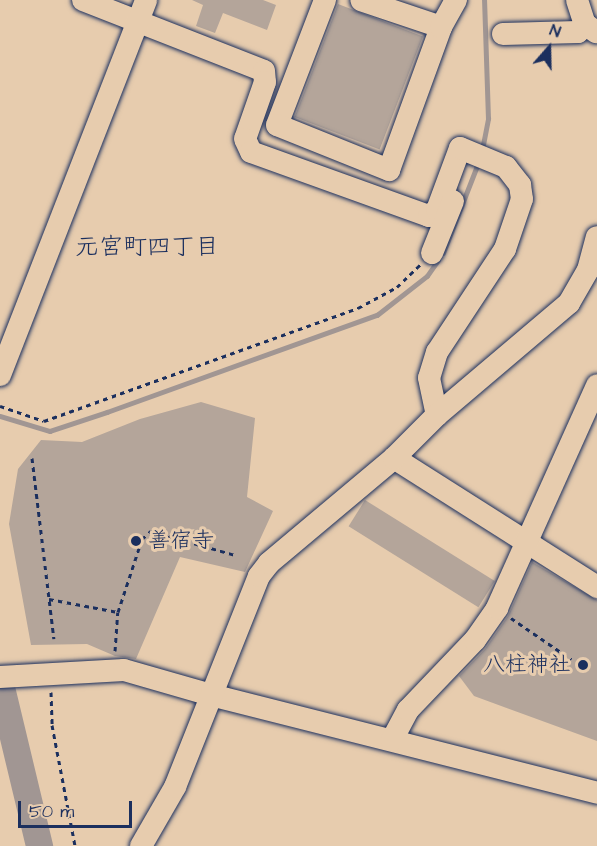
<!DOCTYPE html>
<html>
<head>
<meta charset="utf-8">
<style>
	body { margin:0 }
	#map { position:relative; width:597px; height:846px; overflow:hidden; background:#e7ccae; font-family:"Architects Daughter","Klee One",sans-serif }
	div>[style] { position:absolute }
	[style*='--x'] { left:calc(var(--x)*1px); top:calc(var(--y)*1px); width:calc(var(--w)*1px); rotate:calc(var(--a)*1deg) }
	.stream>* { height:4.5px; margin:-2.25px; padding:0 2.25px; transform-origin:2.25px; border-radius:2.25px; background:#a19693 }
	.river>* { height:27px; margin:-13.5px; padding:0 13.5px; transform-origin:13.5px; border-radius:13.5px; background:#a19693 }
	.building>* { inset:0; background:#b4a59a; transform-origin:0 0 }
	.path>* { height:3px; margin-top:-1.5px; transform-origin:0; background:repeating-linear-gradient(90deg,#1b2f5e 0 4.5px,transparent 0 9px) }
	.roads { filter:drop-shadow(0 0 2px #1b2f5e) drop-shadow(0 0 2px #1b2f5e) }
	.minor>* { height:22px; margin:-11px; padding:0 11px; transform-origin:11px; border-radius:11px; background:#e7ccae }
	.dots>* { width:16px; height:16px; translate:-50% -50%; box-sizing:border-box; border:3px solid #e7ccae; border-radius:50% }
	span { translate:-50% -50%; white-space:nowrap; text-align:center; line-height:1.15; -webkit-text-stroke:6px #e7ccae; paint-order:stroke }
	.poi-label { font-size:22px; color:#1b2f5e }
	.left { translate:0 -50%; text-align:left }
	.right { translate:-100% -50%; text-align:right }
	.neighbourhood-label { font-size:24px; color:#1b2f5e }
	.north { position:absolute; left:519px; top:18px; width:60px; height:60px; -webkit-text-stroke:4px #e7ccae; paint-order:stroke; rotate:20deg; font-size:16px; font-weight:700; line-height:24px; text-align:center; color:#1b2f5e }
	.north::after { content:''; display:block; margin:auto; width:21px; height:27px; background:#1b2f5e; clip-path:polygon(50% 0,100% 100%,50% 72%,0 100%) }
	.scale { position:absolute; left:18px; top:801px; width:114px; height:27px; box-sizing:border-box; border:3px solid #1b2f5e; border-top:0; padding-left:8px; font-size:18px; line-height:21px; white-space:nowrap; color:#1b2f5e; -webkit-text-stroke:4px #e7ccae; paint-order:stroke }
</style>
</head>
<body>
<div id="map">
	<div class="stream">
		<div style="--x:482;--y:150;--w:32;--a:-79"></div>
		<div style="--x:488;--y:119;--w:119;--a:-91.9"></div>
		<div style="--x:443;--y:253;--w:97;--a:-68.7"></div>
		<div style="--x:0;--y:416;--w:52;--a:16.7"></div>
		<div style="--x:50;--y:431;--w:60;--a:-18.4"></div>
		<div style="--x:107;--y:412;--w:287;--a:-19.8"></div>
		<div style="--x:377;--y:315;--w:63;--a:-38"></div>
		<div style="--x:427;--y:276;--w:19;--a:-55"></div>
	</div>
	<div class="river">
		<div style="--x:0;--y:683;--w:168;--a:76.5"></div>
	</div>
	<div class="building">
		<div style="clip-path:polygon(192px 0,263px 0,276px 5px,267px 30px,223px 13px,215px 33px,196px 26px,203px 5px)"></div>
		<div style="left:338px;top:4px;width:91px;height:121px;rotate:21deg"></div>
		<div style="clip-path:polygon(201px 402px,255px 418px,247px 497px,273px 511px,245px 572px,180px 557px,136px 659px,115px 656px,87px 644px,31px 645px,9px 524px,18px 469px,41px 440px,82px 442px,140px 419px)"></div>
		<div style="left:365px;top:500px;width:153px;height:31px;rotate:32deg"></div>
		<div style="clip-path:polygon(532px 562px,597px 600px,597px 741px,474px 696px,459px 676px,485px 649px,508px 616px)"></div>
	</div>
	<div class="path">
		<div style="--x:0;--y:406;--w:46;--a:18.8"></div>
		<div style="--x:44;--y:421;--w:334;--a:-19.8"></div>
		<div style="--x:358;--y:308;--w:44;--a:-28.3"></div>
		<div style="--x:397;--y:287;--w:32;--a:-44"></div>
		<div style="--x:32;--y:458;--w:182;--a:83.1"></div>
		<div style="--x:49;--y:599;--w:70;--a:10.7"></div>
		<div style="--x:511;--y:618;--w:73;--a:34.3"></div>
		<div style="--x:115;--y:651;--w:39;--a:-86"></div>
		<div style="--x:118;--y:612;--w:77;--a:-71.8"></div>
		<div style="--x:142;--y:539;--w:12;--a:-42"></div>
		<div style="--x:151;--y:531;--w:87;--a:15.9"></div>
		<div style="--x:51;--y:692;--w:33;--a:88"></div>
		<div style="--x:52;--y:725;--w:123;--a:79.2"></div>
	</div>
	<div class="roads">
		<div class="minor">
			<div style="--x:83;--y:0;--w:194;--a:21.4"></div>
			<div style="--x:264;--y:71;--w:11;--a:85"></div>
			<div style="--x:265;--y:82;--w:60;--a:109.3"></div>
			<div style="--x:245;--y:139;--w:14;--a:65"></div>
			<div style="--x:251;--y:152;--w:189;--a:19.8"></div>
			<div style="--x:429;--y:216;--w:10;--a:-37"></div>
			<div style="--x:437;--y:210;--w:66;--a:-69.6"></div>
			<div style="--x:460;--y:148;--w:50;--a:22.4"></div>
			<div style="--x:506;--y:167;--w:23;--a:52"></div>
			<div style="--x:520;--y:185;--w:14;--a:82"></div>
			<div style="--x:522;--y:199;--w:53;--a:108.8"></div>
			<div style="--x:505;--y:249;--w:123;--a:123.4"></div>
			<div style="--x:437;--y:352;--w:27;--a:107"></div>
			<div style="--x:429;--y:378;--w:38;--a:78"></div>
			<div style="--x:325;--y:0;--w:134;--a:111"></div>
			<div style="--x:277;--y:125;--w:121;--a:21.9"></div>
			<div style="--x:389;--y:170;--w:152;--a:-70"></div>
			<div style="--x:441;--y:27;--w:84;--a:-161.4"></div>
			<div style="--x:577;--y:0;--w:25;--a:72"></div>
			<div style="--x:585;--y:24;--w:14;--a:36"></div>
			<div style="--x:441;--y:27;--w:31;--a:-61"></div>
			<div style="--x:503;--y:34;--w:75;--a:-1.5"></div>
			<div style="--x:578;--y:32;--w:11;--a:-49"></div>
			<div style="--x:432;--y:253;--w:56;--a:-68"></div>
			<div style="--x:0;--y:375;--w:402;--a:-68.7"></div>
			<div style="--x:394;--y:458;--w:241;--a:32.4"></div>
			<div style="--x:0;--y:677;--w:124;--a:-3.2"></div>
			<div style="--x:124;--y:670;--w:91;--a:16"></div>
			<div style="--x:211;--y:695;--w:398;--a:14.2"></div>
			<div style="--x:392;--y:740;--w:34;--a:-62"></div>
			<div style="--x:408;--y:710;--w:97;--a:-46.3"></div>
			<div style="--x:475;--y:640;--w:39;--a:-55"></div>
			<div style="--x:497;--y:608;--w:244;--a:-65.8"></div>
			<div style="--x:141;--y:846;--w:68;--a:-60"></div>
			<div style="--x:175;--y:787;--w:227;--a:-68.3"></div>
			<div style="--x:259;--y:576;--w:16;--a:-52"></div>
			<div style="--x:269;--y:563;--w:163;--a:-40"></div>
			<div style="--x:394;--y:458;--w:61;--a:-45"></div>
			<div style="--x:437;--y:415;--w:173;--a:-40.3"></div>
			<div style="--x:569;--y:303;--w:38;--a:-60"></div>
			<div style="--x:588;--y:270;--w:34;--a:-75"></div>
		</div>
	</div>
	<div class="dots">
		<div style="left:136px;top:541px;background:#1b2f5e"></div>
		<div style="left:583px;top:665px;background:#1b2f5e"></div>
	</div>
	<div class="poi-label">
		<span class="left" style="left:148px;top:541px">善宿寺</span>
		<span class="right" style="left:571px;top:665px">八柱神社</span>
	</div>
	<div class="neighbourhood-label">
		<span style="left:147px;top:248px">元宮町四丁目</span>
	</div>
	<div class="north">N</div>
	<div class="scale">50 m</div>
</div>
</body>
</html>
